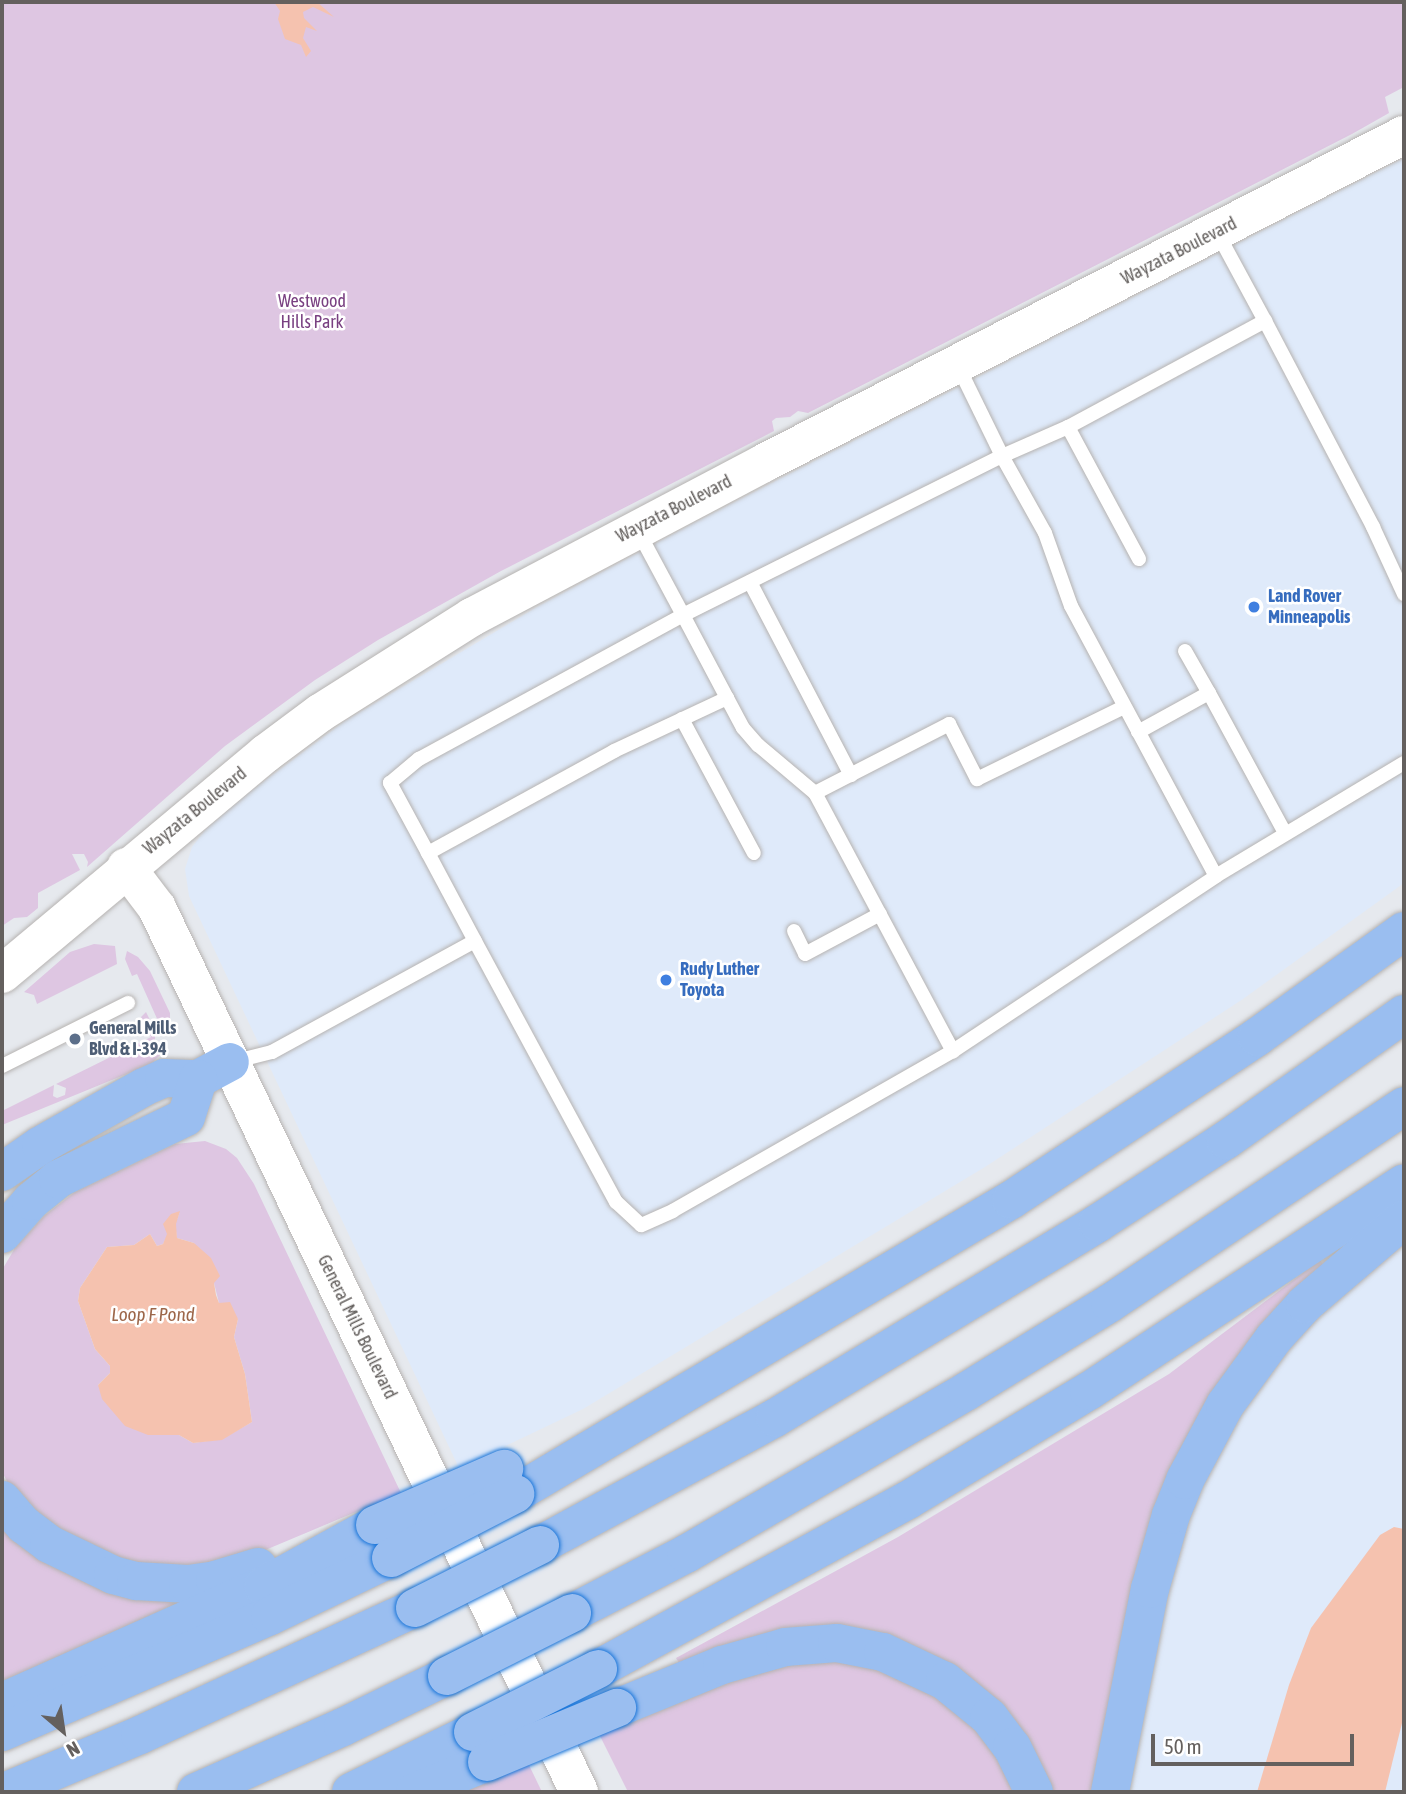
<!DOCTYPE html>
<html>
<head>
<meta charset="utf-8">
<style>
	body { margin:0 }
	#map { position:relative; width:1406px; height:1794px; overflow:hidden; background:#e6e9ee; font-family:"Asap Condensed",sans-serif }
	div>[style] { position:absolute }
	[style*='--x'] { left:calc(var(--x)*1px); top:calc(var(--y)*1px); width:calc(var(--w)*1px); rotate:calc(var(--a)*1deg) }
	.commercial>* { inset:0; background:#dfeafa }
	.green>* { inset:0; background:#dec6e2 }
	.water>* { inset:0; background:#f5c2af }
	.roads { filter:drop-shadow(0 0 2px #b6b3b1) drop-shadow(0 0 2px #b6b3b1) }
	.lane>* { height:14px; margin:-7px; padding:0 7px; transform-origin:7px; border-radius:7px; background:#fff }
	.secondary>* { height:38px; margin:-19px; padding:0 19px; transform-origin:19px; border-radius:19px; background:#fff }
	.highway>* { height:38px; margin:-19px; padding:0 19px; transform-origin:19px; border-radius:19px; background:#9abef0 }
	.bridges { filter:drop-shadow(0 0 2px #1b76d9) drop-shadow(0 0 2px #1b76d9) }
	.highway-bridge>* { height:38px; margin:-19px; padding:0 19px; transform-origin:19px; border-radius:19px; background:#9abef0 }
	.dots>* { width:19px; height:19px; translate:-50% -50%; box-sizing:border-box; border:4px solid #fff; border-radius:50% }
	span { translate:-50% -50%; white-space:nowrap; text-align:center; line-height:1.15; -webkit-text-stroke:5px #fff; paint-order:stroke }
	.street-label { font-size:18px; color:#64605e }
	.park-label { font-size:18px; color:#794081 }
	.shop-label { font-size:18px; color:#366cbe; font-weight:700 }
	.left { translate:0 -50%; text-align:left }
	.service-label { font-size:18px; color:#4e5e75; font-weight:700 }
	.water-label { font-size:19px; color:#9d674a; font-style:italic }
	.frame { position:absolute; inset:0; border:4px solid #64605e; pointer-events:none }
	.north { position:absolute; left:28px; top:1696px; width:70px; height:70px; -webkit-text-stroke:5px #fff; paint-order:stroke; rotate:151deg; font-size:19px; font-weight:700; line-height:28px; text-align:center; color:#64605e }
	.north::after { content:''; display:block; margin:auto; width:24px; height:32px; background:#64605e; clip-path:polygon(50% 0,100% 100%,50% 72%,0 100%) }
	.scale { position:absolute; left:1151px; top:1734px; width:203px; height:32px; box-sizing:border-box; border:4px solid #64605e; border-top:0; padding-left:9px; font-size:21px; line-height:24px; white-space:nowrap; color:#64605e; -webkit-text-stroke:5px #fff; paint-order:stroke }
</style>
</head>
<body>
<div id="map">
	<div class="commercial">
		<div style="clip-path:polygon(1404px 158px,1404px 883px,1243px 999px,985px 1167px,583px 1409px,459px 1468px,189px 896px,185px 869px,192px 847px,206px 829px,247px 794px,345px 721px,537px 607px,688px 526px)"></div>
		<div style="clip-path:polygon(1404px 1234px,1404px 1792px,1120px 1792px,1193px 1493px,1271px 1361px)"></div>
	</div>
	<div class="green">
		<div style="clip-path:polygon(2px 2px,1404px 2px,1404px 87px,1385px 97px,1389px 113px,1352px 134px,808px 413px,798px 411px,790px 417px,776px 418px,772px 421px,774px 431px,501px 571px,378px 640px,315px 680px,225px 746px,87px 867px,88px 862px,84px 854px,72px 854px,80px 870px,38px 893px,38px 908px,27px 917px,14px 918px,2px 926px)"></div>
		<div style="clip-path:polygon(94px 944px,115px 946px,117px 964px,37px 1004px,34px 995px,24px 992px,70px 952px)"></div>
		<div style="clip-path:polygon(127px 951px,138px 957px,150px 971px,170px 1013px,170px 1033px,163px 1032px,137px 974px,132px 976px,125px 959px)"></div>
		<div style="clip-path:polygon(146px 1012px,155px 1030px,155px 1047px,161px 1054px,151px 1064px,2px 1125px,2px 1111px,54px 1085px,53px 1096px,57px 1098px,65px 1095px,66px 1088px,56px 1084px,151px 1037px,141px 1017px)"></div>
		<div style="clip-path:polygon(evenodd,205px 1141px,226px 1149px,237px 1158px,254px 1184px,401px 1493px,251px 1556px,179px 1575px,70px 1548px,8px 1483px,2px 1472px,2px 1270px,15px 1248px,44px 1216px,75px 1192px,175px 1144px,205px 1141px,180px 1212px,175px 1224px,177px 1238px,194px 1243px,214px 1283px,219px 1303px,238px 1319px,234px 1337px,245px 1374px,252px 1422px,222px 1439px,193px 1443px,179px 1435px,147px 1434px,98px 1385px,110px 1373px,110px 1366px,95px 1349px,78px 1301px,80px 1288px,107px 1247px,134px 1245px,150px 1234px,157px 1246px,163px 1244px,180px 1212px)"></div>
		<div style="clip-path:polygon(1320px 1260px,1327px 1270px,1234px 1371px,1097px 1792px,1049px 1792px,931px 1659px,681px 1666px,676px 1658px,898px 1537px,1169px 1374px)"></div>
		<div style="clip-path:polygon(2px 1522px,195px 1599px,2px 1692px)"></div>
		<div style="clip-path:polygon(800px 1657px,893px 1670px,981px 1727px,1019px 1792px,628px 1792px,599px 1734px,687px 1696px)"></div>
		<div style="clip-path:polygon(528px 1763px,542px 1792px,462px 1792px)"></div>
	</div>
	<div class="water">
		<div style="clip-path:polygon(274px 2px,317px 2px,334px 17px,313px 7px,303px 12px,304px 18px,317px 31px,306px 27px,303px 38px,311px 51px,306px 57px,301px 45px,285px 39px,278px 19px,280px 11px)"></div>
		<div style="clip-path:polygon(180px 1211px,176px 1224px,177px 1238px,194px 1243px,211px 1258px,220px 1276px,214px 1283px,216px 1295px,219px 1303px,230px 1302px,238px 1319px,234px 1337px,245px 1374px,252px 1422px,222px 1440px,193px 1443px,179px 1435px,148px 1435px,125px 1426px,102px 1399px,98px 1385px,110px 1373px,110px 1366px,95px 1349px,78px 1301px,80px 1288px,107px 1247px,134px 1245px,150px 1234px,157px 1246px,163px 1244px,167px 1234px,163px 1224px,171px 1214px)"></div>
		<div style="clip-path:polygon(1394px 1527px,1404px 1529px,1404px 1715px,1385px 1792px,1257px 1792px,1289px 1685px,1311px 1628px,1380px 1535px)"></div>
	</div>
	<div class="roads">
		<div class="lane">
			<div style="--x:1265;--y:321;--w:233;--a:62.3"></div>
			<div style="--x:1373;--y:527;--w:74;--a:65.2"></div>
			<div style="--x:958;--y:366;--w:100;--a:63.9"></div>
			<div style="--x:1002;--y:456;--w:88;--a:60.8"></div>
			<div style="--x:1045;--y:533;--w:77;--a:70.4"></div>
			<div style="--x:1071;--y:606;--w:306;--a:61.8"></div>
			<div style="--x:1068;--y:427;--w:150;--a:61.7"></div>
			<div style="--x:750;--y:582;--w:218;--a:62.4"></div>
			<div style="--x:1185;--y:651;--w:48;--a:60.3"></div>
			<div style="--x:727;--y:698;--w:94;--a:-117.9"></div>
			<div style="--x:683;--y:615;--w:356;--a:-26.5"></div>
			<div style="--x:1002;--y:456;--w:72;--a:-23.7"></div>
			<div style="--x:1068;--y:427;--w:224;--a:-28.3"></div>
			<div style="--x:1265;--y:321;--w:99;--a:-118.4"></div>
			<div style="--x:682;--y:719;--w:152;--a:61.8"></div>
			<div style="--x:1138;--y:732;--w:81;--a:-28.8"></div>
			<div style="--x:1209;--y:693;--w:159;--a:61.5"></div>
			<div style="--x:815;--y:793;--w:151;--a:-27.2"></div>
			<div style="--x:949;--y:724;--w:62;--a:63"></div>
			<div style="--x:977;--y:779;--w:164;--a:-26.1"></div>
			<div style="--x:428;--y:853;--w:80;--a:-118.5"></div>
			<div style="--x:390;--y:783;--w:38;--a:-40"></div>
			<div style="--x:419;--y:759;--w:301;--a:-28.6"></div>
			<div style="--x:683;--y:615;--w:95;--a:-118.2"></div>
			<div style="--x:794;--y:931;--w:25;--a:64"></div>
			<div style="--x:805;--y:954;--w:85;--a:-28.1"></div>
			<div style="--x:953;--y:1051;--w:316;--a:-33.6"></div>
			<div style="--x:1216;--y:876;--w:219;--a:-31"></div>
			<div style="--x:232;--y:1062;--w:41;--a:-14"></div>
			<div style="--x:272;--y:1052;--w:231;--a:-28.7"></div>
			<div style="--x:475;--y:941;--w:100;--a:-118.1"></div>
			<div style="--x:428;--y:853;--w:212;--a:-28.7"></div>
			<div style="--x:614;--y:751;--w:125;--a:-25.1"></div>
			<div style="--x:727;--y:698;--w:34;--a:62"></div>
			<div style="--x:743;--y:728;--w:23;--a:49"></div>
			<div style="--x:758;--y:745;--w:75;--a:40.1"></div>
			<div style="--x:815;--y:793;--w:293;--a:61.9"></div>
			<div style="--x:953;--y:1051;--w:322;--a:150.3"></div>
			<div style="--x:673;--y:1211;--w:35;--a:156"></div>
			<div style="--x:641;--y:1225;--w:34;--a:-137"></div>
			<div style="--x:616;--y:1202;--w:297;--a:-118.4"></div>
			<div style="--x:2;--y:1066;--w:141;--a:-26.6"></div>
		</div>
		<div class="secondary">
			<div style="--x:126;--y:867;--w:51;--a:52.9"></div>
			<div style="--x:157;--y:908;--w:980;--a:64.48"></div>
			<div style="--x:2;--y:974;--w:343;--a:-39.9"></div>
			<div style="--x:265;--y:754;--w:69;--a:-36.7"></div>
			<div style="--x:320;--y:713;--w:180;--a:-32.3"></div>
			<div style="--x:472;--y:617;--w:330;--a:-27.8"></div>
			<div style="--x:764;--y:463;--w:719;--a:-27.14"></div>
		</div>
		<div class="highway">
			<div style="--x:2;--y:1172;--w:47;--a:-34.7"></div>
			<div style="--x:41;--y:1145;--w:118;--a:-29.4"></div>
			<div style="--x:144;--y:1087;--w:22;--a:-24"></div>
			<div style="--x:164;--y:1078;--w:34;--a:2"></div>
			<div style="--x:198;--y:1079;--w:36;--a:-28"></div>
			<div style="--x:2;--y:1234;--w:44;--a:-48.7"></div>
			<div style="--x:31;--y:1201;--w:35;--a:-39"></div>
			<div style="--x:58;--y:1179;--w:142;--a:-25.8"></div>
			<div style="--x:186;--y:1117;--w:40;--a:-72"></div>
			<div style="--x:515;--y:1494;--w:577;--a:-30.66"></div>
			<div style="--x:1011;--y:1200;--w:295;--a:-33.5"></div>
			<div style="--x:1257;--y:1037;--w:181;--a:-35.8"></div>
			<div style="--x:2;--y:1500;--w:33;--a:49"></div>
			<div style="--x:24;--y:1525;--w:31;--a:37"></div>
			<div style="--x:49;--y:1544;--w:71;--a:25.8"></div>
			<div style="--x:113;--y:1575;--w:24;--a:15"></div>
			<div style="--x:136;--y:1581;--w:52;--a:3.3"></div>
			<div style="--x:188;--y:1584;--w:27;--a:-8"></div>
			<div style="--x:215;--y:1580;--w:45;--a:-16.8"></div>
			<div style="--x:540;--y:1545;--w:267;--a:-28.4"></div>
			<div style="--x:775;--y:1418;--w:377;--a:-31.1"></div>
			<div style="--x:1098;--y:1223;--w:153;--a:-33"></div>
			<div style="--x:1226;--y:1140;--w:218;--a:-35.3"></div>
			<div style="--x:572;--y:1613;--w:128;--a:-27.4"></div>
			<div style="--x:686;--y:1554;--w:325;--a:-30.1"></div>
			<div style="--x:967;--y:1391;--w:168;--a:-31.6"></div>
			<div style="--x:1110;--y:1303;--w:354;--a:-33.8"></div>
			<div style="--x:598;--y:1669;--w:353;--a:-28.6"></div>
			<div style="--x:908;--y:1500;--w:211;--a:-31.1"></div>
			<div style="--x:1089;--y:1391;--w:377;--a:-33.4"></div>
			<div style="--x:2;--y:1702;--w:286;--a:-24"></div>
			<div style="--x:263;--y:1586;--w:128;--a:-28.6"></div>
			<div style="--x:617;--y:1708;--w:113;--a:-22.3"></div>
			<div style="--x:722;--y:1665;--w:66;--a:-15.9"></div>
			<div style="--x:785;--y:1647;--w:52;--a:-4.4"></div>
			<div style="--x:837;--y:1643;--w:47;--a:11.1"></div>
			<div style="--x:883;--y:1652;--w:68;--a:25.1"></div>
			<div style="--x:945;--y:1681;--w:57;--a:39.3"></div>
			<div style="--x:989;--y:1717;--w:38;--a:53"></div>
			<div style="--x:1012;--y:1747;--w:50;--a:63.9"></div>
			<div style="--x:2;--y:1732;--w:292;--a:-23.4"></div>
			<div style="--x:270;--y:1616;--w:134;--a:-25.6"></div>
			<div style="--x:4;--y:1792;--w:147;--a:-22.7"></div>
			<div style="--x:140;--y:1735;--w:303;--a:-24.8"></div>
			<div style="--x:196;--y:1792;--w:161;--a:-23.9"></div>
			<div style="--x:343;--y:1727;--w:116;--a:-26.1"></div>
			<div style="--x:351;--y:1792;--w:136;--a:-26.2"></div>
			<div style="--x:415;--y:1792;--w:78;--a:-22.6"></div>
			<div style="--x:1110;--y:1792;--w:207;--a:-78.9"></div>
			<div style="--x:1150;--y:1589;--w:77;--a:-74.2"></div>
			<div style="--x:1171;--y:1515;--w:38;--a:-68"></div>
			<div style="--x:1185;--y:1480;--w:85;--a:-61.9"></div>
			<div style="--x:1225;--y:1405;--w:83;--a:-53.8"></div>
			<div style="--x:1274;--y:1338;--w:46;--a:-47.6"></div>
			<div style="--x:1305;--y:1304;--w:130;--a:-40.6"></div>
		</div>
	</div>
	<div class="bridges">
		<div class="highway-bridge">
			<div style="--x:375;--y:1525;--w:141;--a:-23.5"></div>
			<div style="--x:391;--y:1558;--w:140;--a:-27.3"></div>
			<div style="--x:415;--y:1608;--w:140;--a:-26.7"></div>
			<div style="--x:447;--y:1676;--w:140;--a:-26.7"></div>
			<div style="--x:473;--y:1732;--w:140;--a:-26.7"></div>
			<div style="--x:487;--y:1762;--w:141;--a:-22.6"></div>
		</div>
	</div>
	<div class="dots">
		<div style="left:1254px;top:607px;background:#3f7fe0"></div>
		<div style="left:666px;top:980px;background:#3f7fe0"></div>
		<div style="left:75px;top:1039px;background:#5c6f8a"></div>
	</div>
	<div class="street-label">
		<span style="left:1179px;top:251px;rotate:-27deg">Wayzata Boulevard</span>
		<span style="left:674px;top:509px;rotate:-27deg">Wayzata Boulevard</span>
		<span style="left:195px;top:811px;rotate:-39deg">Wayzata Boulevard</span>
		<span style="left:357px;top:1327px;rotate:64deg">General Mills Boulevard</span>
	</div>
	<div class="park-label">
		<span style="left:312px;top:312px">Westwood<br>Hills Park</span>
	</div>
	<div class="shop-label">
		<span class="left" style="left:1268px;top:607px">Land Rover<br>Minneapolis</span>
		<span class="left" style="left:680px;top:980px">Rudy Luther<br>Toyota</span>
	</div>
	<div class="service-label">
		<span class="left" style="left:89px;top:1039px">General Mills<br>Blvd &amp; I-394</span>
	</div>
	<div class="water-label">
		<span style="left:153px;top:1315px">Loop F Pond</span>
	</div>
	<div class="frame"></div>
	<div class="north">N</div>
	<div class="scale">50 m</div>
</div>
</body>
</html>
